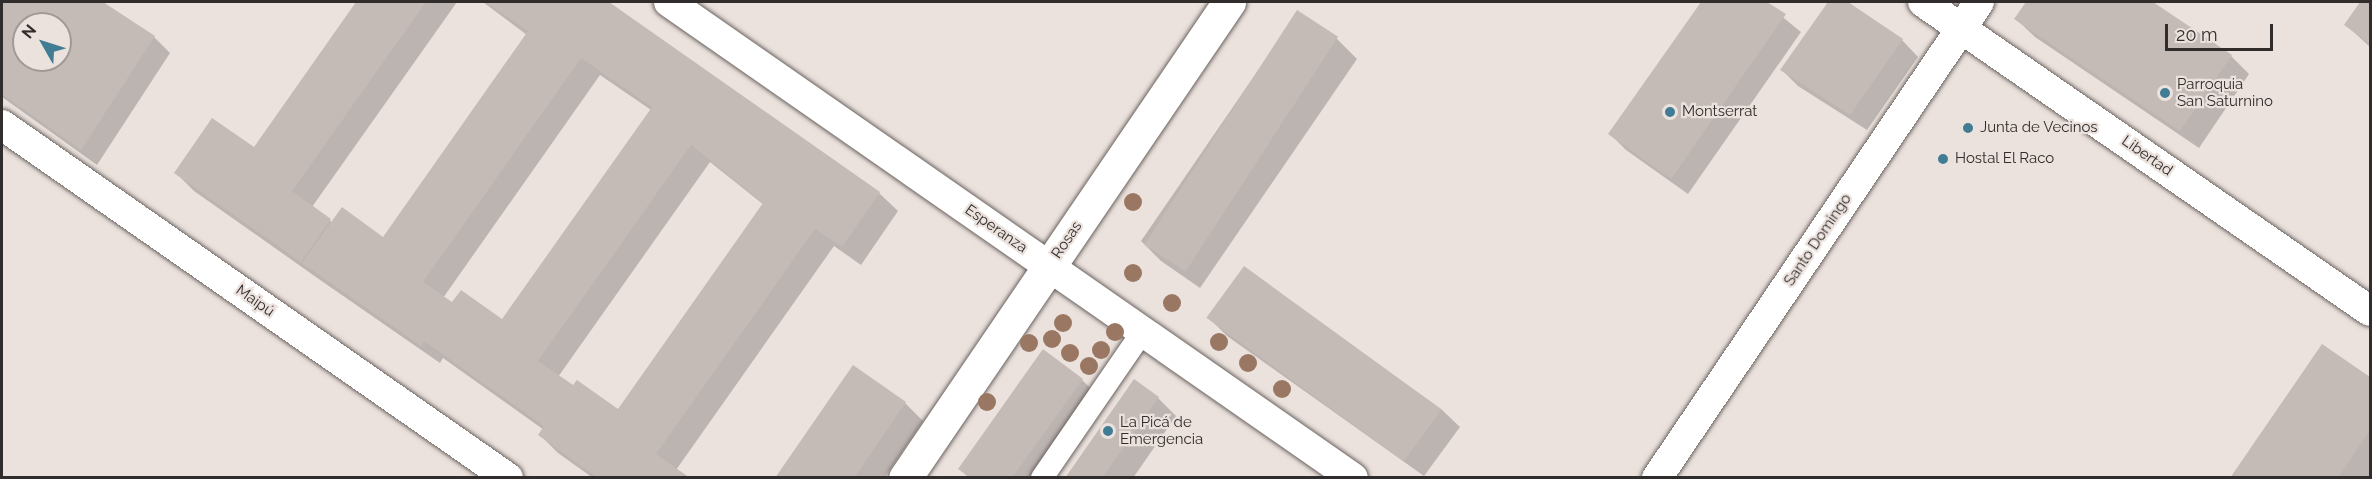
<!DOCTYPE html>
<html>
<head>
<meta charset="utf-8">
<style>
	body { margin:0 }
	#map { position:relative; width:2372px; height:479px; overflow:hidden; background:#ebe2dd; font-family:Raleway,sans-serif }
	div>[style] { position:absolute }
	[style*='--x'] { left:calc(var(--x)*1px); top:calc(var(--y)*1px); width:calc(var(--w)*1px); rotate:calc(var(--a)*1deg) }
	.shadow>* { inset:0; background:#0003 }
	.building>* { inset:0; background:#c4bbb7; transform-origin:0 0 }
	.roads { filter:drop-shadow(0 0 2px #6a625f) drop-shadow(0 0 2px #6a625f) }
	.pedestrian>* { height:22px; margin:-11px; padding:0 11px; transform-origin:11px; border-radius:11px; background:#fff }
	.minor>* { height:30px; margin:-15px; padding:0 15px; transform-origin:15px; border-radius:15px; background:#fff }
	.tertiary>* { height:33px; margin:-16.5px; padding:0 16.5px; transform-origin:16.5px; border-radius:16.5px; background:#fff }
	.trees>* { width:18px; height:18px; margin:-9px; border-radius:50%; background:#9a7763 }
	.dots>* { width:16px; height:16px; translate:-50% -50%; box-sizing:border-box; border:3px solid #ebe2dd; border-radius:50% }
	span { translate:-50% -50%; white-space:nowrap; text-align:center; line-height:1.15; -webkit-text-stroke:4.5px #ebe2dd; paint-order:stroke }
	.poi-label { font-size:15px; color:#312d2c }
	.left { translate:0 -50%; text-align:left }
	.street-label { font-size:15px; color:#312d2c }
	.frame { position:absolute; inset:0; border:3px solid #312d2c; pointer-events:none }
	.north { position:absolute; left:12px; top:12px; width:60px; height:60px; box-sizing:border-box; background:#ebe2dd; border:2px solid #a19a96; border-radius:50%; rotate:309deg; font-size:16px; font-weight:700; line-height:24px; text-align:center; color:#312d2c }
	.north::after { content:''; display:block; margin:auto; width:21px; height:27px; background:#407d94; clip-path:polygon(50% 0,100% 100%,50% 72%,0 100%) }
	.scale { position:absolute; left:2165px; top:24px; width:108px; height:27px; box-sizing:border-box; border:3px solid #312d2c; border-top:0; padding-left:8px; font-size:18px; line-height:21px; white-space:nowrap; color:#312d2c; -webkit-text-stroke:4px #ebe2dd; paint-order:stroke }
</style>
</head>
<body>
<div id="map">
	<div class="shadow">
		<div style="clip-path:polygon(evenodd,100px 2px,154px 37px,170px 53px,97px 165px,2px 97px,2px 3px,100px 2px,24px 24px,60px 24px,60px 60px,24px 60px,24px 24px)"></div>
		<div style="clip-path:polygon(evenodd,358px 2px,457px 2px,312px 207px,333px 223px,384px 239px,527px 35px,483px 2px,607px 2px,879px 193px,898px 211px,861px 265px,834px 246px,676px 470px,688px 478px,593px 478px,558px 453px,540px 435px,544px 430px,443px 358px,440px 363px,323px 282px,194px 191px,176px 173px,254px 149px,358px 2px,600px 75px,651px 110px,503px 321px,452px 304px,443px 298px,600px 75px,358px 2px,710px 162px,764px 205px,618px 411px,558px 377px,710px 162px)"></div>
		<div style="clip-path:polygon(1703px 2px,1764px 2px,1801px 32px,1688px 194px,1626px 150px,1610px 134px)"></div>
		<div style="clip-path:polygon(1830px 2px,1846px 2px,1902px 40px,1918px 57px,1867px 130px,1798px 86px,1782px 70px)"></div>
		<div style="clip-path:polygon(2028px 2px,2150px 2px,2231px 56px,2249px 74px,2199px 148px,2035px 37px,2016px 19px)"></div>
		<div style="clip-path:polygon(2362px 2px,2370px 2px,2370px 47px,2346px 25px)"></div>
		<div style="clip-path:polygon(1298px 12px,1337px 39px,1357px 59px,1200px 288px,1161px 261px,1141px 241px)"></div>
		<div style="clip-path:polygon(1244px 268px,1441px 409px,1460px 427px,1424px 476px,1227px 336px,1209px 318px)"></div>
		<div style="clip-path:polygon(2322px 346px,2370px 379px,2370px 474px,2368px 478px,2232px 478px)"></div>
		<div style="clip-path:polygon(1082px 380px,1101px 398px,1043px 478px,969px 478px,960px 469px)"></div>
		<div style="clip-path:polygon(1158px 398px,1176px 416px,1133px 478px,1067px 478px)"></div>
		<div style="clip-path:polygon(905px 403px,923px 421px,884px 478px,777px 478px)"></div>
	</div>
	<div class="building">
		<div style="clip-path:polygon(evenodd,2px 2px,103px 2px,155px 36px,81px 150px,2px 94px,2px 2px,24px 24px,60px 24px,60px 60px,24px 60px,24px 24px)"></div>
		<div style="clip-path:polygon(356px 2px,426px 2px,292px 191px,331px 219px,301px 262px,174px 173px,212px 118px,254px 147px)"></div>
		<div style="clip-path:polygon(evenodd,485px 2px,609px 2px,880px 192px,842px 247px,815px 229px,656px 454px,690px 478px,598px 478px,538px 435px,544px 426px,424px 341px,421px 346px,302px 263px,342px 207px,383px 237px,528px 31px,485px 2px,581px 58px,652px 107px,502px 319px,461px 290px,452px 302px,423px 282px,581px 58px,485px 2px,691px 145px,763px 203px,618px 409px,577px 380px,573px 385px,538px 361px,691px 145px)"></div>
		<div style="clip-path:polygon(1701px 2px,1767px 2px,1786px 14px,1671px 179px,1608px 134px)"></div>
		<div style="clip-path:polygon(1828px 2px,1848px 2px,1903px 39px,1850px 115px,1780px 70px)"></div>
		<div style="clip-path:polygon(2026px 2px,2153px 2px,2232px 55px,2180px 131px,2014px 19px)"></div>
		<div style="clip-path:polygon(2360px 2px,2370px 2px,2370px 44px,2344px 25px)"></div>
		<div style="left:1297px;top:10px;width:49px;height:280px;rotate:33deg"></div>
		<div style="left:1244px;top:266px;width:244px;height:64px;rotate:36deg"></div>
		<div style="clip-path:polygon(2322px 344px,2370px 377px,2370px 430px,2338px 478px,2230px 478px)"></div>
		<div style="clip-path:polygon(1043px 349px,1083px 379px,1012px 478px,971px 478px,958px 469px)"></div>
		<div style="clip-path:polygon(853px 365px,906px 402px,854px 478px,775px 478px)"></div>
		<div style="clip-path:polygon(1134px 379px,1159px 397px,1102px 478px,1065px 478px)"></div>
	</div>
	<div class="roads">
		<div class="pedestrian">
			<div style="--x:1042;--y:478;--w:178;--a:-55.5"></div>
		</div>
		<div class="minor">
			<div style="--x:669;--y:2;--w:833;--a:34.83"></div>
			<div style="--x:1923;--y:2;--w:543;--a:34.66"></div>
			<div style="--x:2;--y:125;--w:617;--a:34.9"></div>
			<div style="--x:1657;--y:478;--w:575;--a:-55.92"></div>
		</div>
		<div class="tertiary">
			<div style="--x:905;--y:478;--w:576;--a:-55.76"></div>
		</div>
	</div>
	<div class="trees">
		<div style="left:1133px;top:202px"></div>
		<div style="left:1133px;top:273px"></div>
		<div style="left:1172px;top:303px"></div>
		<div style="left:1063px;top:323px"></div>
		<div style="left:1115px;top:332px"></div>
		<div style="left:1052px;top:339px"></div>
		<div style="left:1219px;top:342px"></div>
		<div style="left:1029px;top:343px"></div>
		<div style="left:1101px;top:350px"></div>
		<div style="left:1070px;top:353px"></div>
		<div style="left:1248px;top:363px"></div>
		<div style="left:1089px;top:366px"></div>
		<div style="left:1282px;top:389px"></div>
		<div style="left:987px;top:402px"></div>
	</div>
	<div class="dots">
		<div style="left:2165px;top:93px;background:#407d94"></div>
		<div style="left:1670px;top:112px;background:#407d94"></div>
		<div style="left:1968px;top:128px;background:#407d94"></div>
		<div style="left:1943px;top:159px;background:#407d94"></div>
		<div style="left:1108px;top:431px;background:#407d94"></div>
	</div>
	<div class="poi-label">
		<span class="left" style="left:2177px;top:93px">Parroquia<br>San Saturnino</span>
		<span class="left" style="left:1682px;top:112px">Montserrat</span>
		<span class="left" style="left:1980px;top:128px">Junta de Vecinos</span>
		<span class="left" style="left:1955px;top:159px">Hostal El Raco</span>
		<span class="left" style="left:1120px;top:431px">La Picá de<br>Emergencia</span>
	</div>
	<div class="street-label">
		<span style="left:2147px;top:156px;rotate:35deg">Libertad</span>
		<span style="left:996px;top:229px;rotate:35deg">Esperanza</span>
		<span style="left:1067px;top:240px;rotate:-56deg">Rosas</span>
		<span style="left:1818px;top:240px;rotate:-56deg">Santo Domingo</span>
		<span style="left:255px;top:301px;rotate:35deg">Maipú</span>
	</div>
	<div class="frame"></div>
	<div class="north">N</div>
	<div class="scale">20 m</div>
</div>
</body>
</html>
